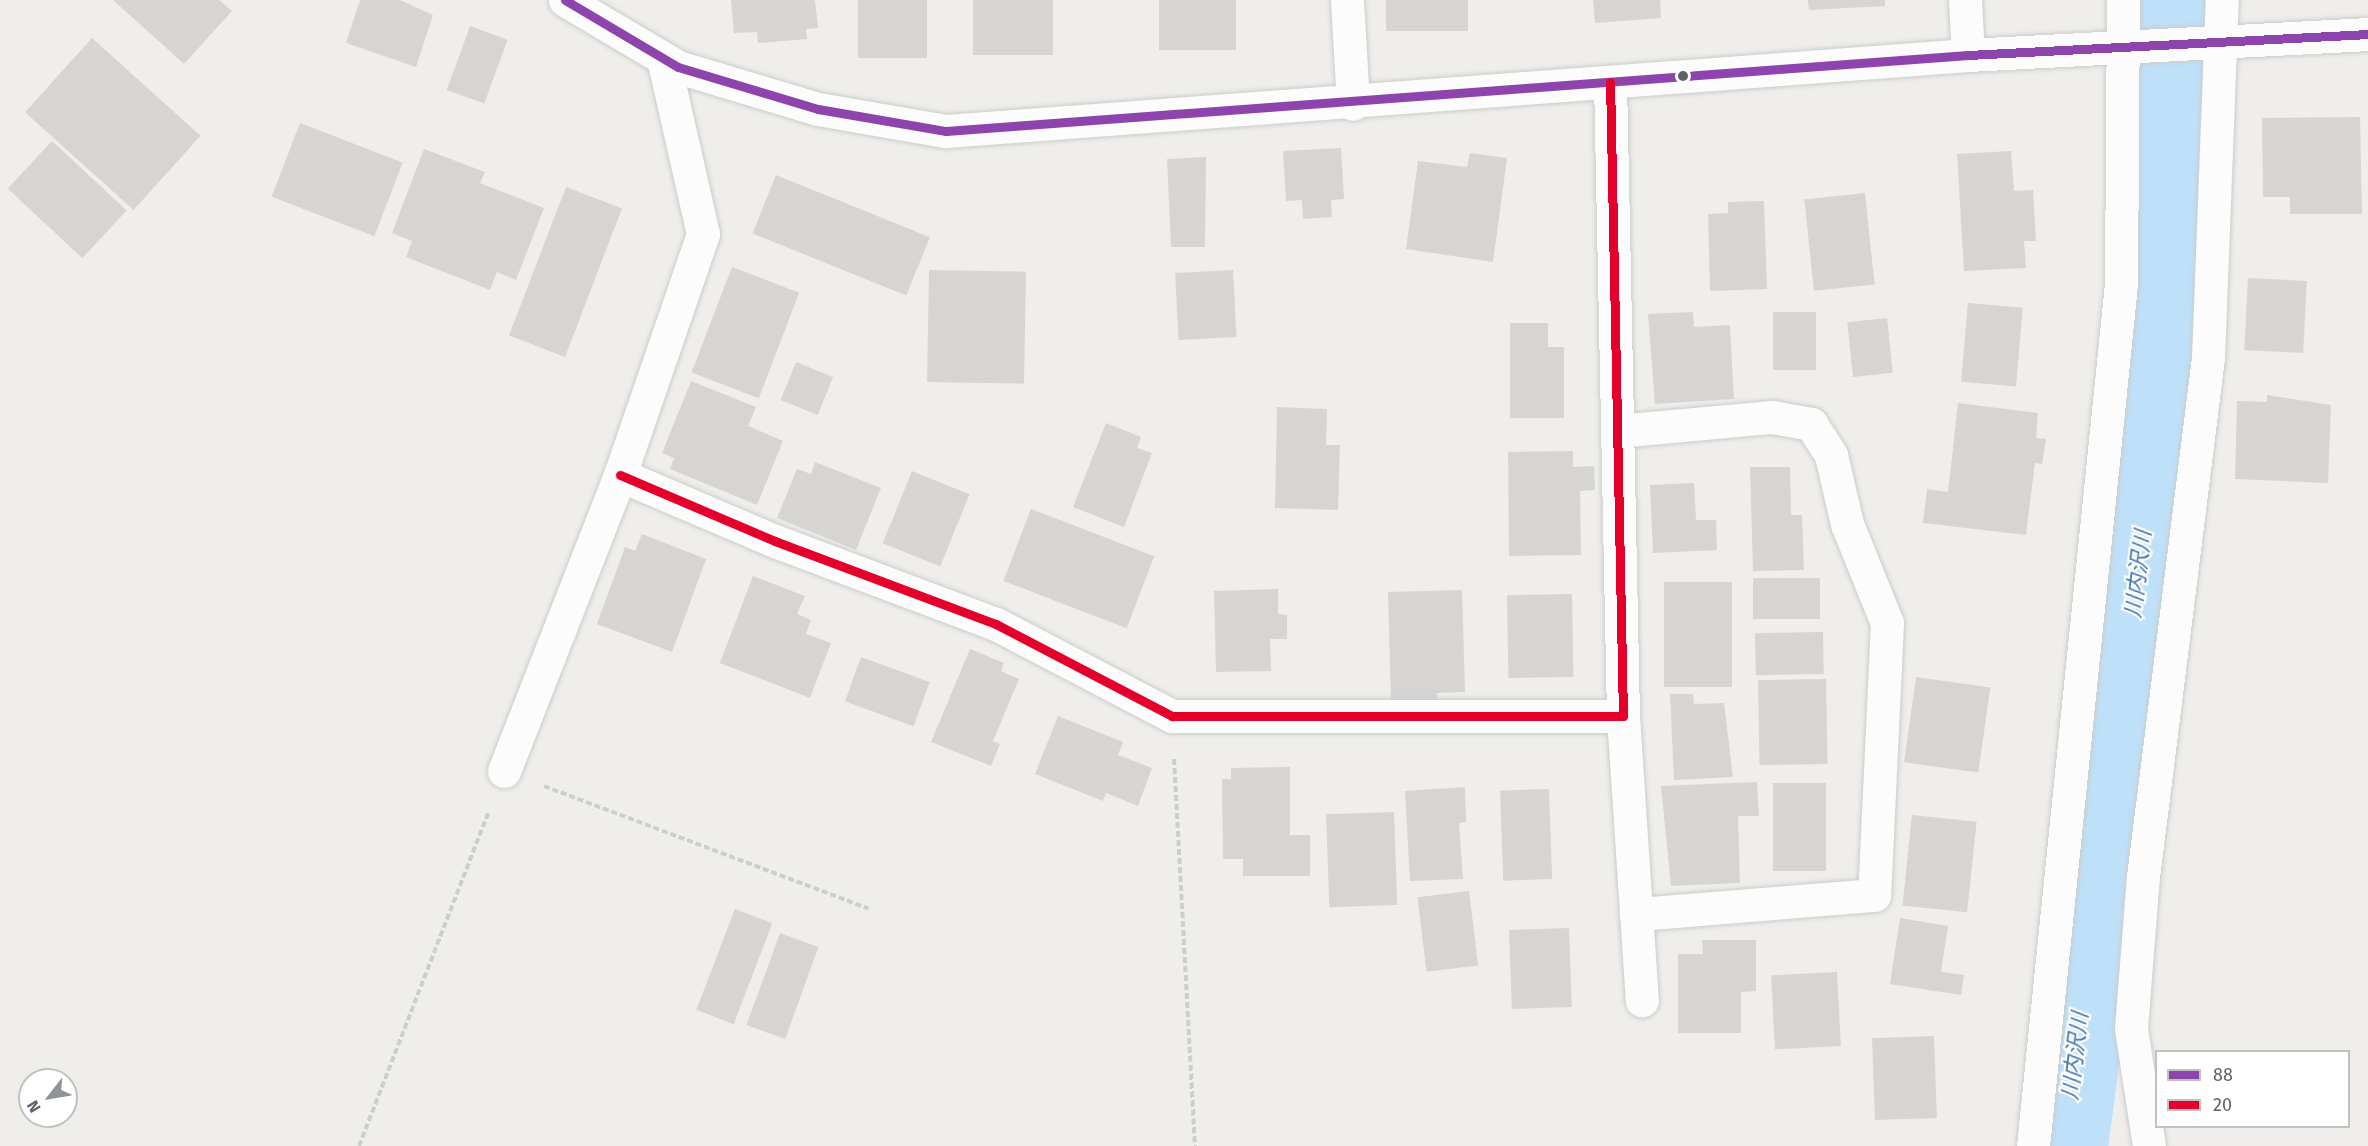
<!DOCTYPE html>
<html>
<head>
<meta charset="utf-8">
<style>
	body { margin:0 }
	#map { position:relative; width:2368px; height:1146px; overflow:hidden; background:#efeeea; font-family:"Fira Sans","Noto Sans JP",sans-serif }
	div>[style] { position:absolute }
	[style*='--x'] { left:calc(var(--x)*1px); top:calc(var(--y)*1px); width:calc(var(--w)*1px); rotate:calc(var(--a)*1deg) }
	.river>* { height:90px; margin:-45px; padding:0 45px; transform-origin:45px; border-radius:45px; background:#bfe0f9 }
	.building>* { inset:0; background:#d6d5d3; transform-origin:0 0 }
	.path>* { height:4px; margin-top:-2px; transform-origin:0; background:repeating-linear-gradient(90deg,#cacfcc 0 6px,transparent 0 9px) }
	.roads { filter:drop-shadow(0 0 2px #cbcccc) drop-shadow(0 0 2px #cbcccc) }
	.street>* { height:33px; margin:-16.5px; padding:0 16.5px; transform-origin:16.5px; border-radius:16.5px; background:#fdfcfc }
	.secondary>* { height:33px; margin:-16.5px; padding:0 16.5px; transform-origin:16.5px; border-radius:16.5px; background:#fdfcfc }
	.bus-1>* { height:9px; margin:-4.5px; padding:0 4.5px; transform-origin:4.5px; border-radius:4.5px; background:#8e44ad }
	.bus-2>* { height:9px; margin:-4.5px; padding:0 4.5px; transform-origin:4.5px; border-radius:4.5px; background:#e4002b }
	.dots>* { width:16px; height:16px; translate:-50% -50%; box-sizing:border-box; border:3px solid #fff; border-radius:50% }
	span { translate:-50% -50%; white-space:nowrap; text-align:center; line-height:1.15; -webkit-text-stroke:4.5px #fff; paint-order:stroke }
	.water-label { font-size:22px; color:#4174aa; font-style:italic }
	.legend { position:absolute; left:2155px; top:1050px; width:195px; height:78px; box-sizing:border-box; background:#fff; border:2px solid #bfc1c3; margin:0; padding:8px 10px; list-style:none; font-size:18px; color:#5f6368 }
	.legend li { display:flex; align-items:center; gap:12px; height:30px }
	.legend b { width:30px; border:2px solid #bfc1c3 }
	.north { position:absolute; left:18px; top:1068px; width:60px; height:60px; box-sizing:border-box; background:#fff; border:2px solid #bfc1c3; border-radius:50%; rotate:239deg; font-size:16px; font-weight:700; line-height:24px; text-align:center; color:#5f6368 }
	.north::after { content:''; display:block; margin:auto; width:21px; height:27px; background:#919496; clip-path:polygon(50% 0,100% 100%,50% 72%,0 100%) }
</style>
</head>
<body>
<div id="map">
	<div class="river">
		<div style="--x:2063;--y:1146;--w:698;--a:-82.51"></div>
		<div style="--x:2154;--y:454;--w:371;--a:-86"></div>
		<div style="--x:2180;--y:84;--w:84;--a:-90.7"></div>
	</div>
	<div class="building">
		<div style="clip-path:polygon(113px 0,219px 0,232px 11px,184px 64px)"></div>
		<div style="clip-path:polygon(360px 0,400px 0,433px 15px,416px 67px,346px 43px)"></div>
		<div style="clip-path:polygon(731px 0,815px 0,818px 28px,806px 29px,807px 39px,758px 43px,757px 32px,734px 33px)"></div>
		<div style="left:858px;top:0;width:69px;height:58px"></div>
		<div style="left:973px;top:0;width:80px;height:55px"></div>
		<div style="left:1159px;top:0;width:77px;height:50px"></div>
		<div style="left:1386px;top:0;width:82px;height:31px"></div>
		<div style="clip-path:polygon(1593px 0,1660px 0,1661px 18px,1595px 23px)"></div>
		<div style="clip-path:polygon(1808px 0,1885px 0,1885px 6px,1809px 10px)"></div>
		<div style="left:470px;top:26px;width:40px;height:68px;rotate:20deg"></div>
		<div style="left:92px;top:38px;width:146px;height:100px;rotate:42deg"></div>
		<div style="clip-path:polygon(2360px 117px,2362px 214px,2290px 214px,2290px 197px,2263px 197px,2262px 118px)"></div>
		<div style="left:300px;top:123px;width:110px;height:79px;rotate:21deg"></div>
		<div style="left:52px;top:141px;width:102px;height:65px;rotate:43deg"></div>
		<div style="clip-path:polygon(1341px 148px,1344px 199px,1331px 200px,1332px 217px,1303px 219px,1302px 200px,1286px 201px,1283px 151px)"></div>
		<div style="clip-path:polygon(424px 149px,485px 172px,480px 183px,544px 208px,516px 280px,497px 272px,490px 290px,406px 257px,412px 241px,392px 233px)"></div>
		<div style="clip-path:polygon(2011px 151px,2014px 191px,2033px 190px,2036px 241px,2024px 241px,2026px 268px,1964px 271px,1957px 154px)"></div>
		<div style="clip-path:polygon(1470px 153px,1507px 158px,1493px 262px,1406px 249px,1418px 161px,1467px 167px)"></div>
		<div style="clip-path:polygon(1206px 157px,1205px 247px,1171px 247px,1167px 159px)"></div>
		<div style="left:776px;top:175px;width:166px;height:63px;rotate:22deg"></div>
		<div style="left:566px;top:187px;width:60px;height:159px;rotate:21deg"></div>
		<div style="left:1865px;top:193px;width:92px;height:61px;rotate:84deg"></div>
		<div style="clip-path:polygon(1764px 201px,1767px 289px,1710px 291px,1708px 214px,1728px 213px,1728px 202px)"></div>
		<div style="left:732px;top:267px;width:72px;height:113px;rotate:21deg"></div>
		<div style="left:929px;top:270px;width:97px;height:112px;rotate:1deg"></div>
		<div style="left:1233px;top:270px;width:67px;height:58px;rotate:87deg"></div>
		<div style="left:2248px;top:278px;width:59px;height:72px;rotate:3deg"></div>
		<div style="left:1968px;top:303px;width:55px;height:79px;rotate:5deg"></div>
		<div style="clip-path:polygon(1693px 312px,1694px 327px,1730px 325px,1734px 399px,1655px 404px,1648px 314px)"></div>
		<div style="left:1773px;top:312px;width:43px;height:58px"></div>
		<div style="left:1887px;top:318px;width:55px;height:40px;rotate:84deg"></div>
		<div style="clip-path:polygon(1510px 323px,1548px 323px,1548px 347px,1564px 347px,1564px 418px,1510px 418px)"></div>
		<div style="left:796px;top:362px;width:40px;height:41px;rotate:22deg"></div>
		<div style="clip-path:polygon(691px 381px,756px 407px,748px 426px,783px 441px,757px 505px,670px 469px,674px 458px,662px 453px)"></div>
		<div style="clip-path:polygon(2267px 395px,2331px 405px,2328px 483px,2235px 479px,2237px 401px,2267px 402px)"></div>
		<div style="clip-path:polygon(1958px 403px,2038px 413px,2036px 438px,2046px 439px,2042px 464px,2035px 463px,2026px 535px,1923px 523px,1927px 489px,1948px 492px)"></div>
		<div style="clip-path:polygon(1277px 407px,1327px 409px,1326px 445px,1340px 445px,1338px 510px,1275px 508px)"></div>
		<div style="clip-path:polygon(1106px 423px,1141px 437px,1137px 448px,1152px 453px,1124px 527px,1073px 507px)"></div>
		<div style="clip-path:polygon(1573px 451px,1573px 467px,1594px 466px,1595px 490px,1580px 491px,1581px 555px,1509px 556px,1508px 452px)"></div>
		<div style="clip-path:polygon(815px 462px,881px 488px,856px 550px,777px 518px,797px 469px,811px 474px)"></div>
		<div style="clip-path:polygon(1750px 467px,1790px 467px,1791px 515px,1802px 515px,1804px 570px,1753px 571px)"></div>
		<div style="left:912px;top:471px;width:62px;height:78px;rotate:22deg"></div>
		<div style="clip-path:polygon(1694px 483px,1696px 520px,1716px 520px,1717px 550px,1653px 553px,1650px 485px)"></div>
		<div style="left:1031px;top:509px;width:132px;height:77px;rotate:21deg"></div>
		<div style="clip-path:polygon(642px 534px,706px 559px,672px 652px,597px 624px,625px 547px,635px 551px)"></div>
		<div style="clip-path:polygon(753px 576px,805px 596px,797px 614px,811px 620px,806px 634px,831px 643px,810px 698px,720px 663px)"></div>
		<div style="left:1820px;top:578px;width:41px;height:67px;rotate:90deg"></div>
		<div style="left:1664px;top:582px;width:68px;height:105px"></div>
		<div style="clip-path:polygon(1278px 589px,1278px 614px,1287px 615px,1287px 639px,1270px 639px,1271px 671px,1216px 672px,1214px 591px)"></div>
		<div style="clip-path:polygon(1462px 590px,1465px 692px,1437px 693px,1437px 701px,1391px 702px,1388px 592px)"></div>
		<div style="left:1572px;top:594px;width:83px;height:65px;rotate:89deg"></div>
		<div style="left:1823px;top:632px;width:42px;height:68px;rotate:89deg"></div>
		<div style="clip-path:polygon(970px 649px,1004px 663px,1001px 671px,1019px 679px,993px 741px,1000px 744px,991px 766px,931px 742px)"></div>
		<div style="left:861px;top:657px;width:73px;height:47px;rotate:20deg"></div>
		<div style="left:1916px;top:677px;width:75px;height:86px;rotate:8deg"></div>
		<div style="left:1826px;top:679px;width:85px;height:68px;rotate:89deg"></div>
		<div style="clip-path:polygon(1670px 694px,1693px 694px,1694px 704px,1724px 703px,1733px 777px,1674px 780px)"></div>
		<div style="clip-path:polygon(1058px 716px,1123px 742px,1118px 755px,1152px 768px,1138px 806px,1106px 793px,1103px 801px,1035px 774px)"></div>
		<div style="clip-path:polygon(1290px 767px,1290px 835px,1310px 835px,1310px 876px,1243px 876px,1243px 859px,1223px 859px,1222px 779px,1231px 779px,1231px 768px)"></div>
		<div style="clip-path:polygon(1757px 782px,1759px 816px,1738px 816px,1740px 883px,1671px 886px,1661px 786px)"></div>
		<div style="left:1773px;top:783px;width:53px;height:88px"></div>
		<div style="clip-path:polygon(1465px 787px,1466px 822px,1459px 823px,1463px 879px,1410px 881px,1405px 791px)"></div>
		<div style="left:1549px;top:789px;width:90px;height:49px;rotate:88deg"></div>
		<div style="left:1394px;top:812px;width:93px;height:68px;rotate:88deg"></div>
		<div style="left:1912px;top:815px;width:65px;height:91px;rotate:6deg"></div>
		<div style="left:1469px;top:891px;width:75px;height:52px;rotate:83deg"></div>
		<div style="left:735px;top:909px;width:40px;height:108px;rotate:21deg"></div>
		<div style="clip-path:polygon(1900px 918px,1948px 926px,1941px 972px,1964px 975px,1961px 995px,1890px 984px)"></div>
		<div style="left:1569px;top:928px;width:79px;height:60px;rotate:88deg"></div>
		<div style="left:780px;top:933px;width:41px;height:98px;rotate:20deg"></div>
		<div style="clip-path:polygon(1702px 940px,1756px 940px,1756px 991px,1741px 992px,1741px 1033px,1678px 1033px,1678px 954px,1703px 954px)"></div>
		<div style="left:1837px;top:972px;width:74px;height:66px;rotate:87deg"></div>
		<div style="left:1934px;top:1036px;width:82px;height:62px;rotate:88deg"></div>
	</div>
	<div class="path">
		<div style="--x:1174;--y:759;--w:388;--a:86.9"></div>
		<div style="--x:544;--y:786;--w:347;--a:20.7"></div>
		<div style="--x:359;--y:1146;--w:359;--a:-68.8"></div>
	</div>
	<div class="roads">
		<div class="street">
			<div style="--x:1347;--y:0;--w:104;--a:86.7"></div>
			<div style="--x:1965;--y:0;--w:55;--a:86.9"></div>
			<div style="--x:1617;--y:431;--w:156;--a:-5.2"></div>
			<div style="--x:1772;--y:417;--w:40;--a:10"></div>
			<div style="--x:1811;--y:424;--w:37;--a:57"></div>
			<div style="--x:1831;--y:455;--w:71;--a:76.9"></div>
			<div style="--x:1847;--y:524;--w:107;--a:68"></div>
			<div style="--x:1887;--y:623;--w:272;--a:92.7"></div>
			<div style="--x:1874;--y:895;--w:239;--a:175.4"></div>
			<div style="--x:620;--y:475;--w:168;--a:23.1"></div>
			<div style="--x:775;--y:541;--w:236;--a:20.6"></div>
			<div style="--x:996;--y:624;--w:199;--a:27.6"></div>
			<div style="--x:1172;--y:716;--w:451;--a:0"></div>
			<div style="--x:1623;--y:716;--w:634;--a:-91.17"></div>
			<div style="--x:1623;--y:716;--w:285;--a:86.2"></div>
			<div style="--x:504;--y:771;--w:318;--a:-68.6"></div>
			<div style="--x:620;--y:475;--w:255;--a:-71"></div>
			<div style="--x:703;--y:234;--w:180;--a:-102.8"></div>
			<div style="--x:2033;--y:1146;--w:866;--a:-84.17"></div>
			<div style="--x:2121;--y:284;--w:284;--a:-89.6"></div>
			<div style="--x:2149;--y:1146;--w:119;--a:-98.7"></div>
			<div style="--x:2131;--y:1028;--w:151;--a:-85.5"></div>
			<div style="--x:2143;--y:877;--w:523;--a:-82.86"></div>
			<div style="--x:2208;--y:358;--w:358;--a:-87.8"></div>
		</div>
		<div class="secondary">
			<div style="--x:565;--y:0;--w:131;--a:30.7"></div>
			<div style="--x:678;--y:67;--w:146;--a:16.7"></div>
			<div style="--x:818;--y:109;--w:130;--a:9.8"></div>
			<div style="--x:946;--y:131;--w:1025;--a:-4.25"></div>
			<div style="--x:1968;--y:55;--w:401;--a:-3"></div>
		</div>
	</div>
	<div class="bus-1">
		<div style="--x:565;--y:0;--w:131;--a:30.7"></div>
		<div style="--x:678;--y:67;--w:146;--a:16.7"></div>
		<div style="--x:818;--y:109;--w:130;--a:9.8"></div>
		<div style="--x:946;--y:131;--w:1025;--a:-4.25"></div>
		<div style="--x:1968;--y:55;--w:401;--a:-3"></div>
	</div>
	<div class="bus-2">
		<div style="--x:620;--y:475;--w:168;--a:23.1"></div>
		<div style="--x:775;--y:541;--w:236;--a:20.6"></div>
		<div style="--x:996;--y:624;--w:199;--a:27.6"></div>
		<div style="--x:1172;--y:716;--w:451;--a:0"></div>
		<div style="--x:1623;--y:716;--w:634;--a:-91.17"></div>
	</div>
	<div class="dots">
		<div style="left:1683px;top:76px;background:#5f6368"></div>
	</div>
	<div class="water-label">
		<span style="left:2138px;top:574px;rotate:-83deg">川内沢川</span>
		<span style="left:2075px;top:1056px;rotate:-83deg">川内沢川</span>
	</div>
	<ul class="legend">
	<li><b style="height:8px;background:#8e44ad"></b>88</li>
	<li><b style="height:8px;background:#e4002b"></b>20</li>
	</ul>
	<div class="north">N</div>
</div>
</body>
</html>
